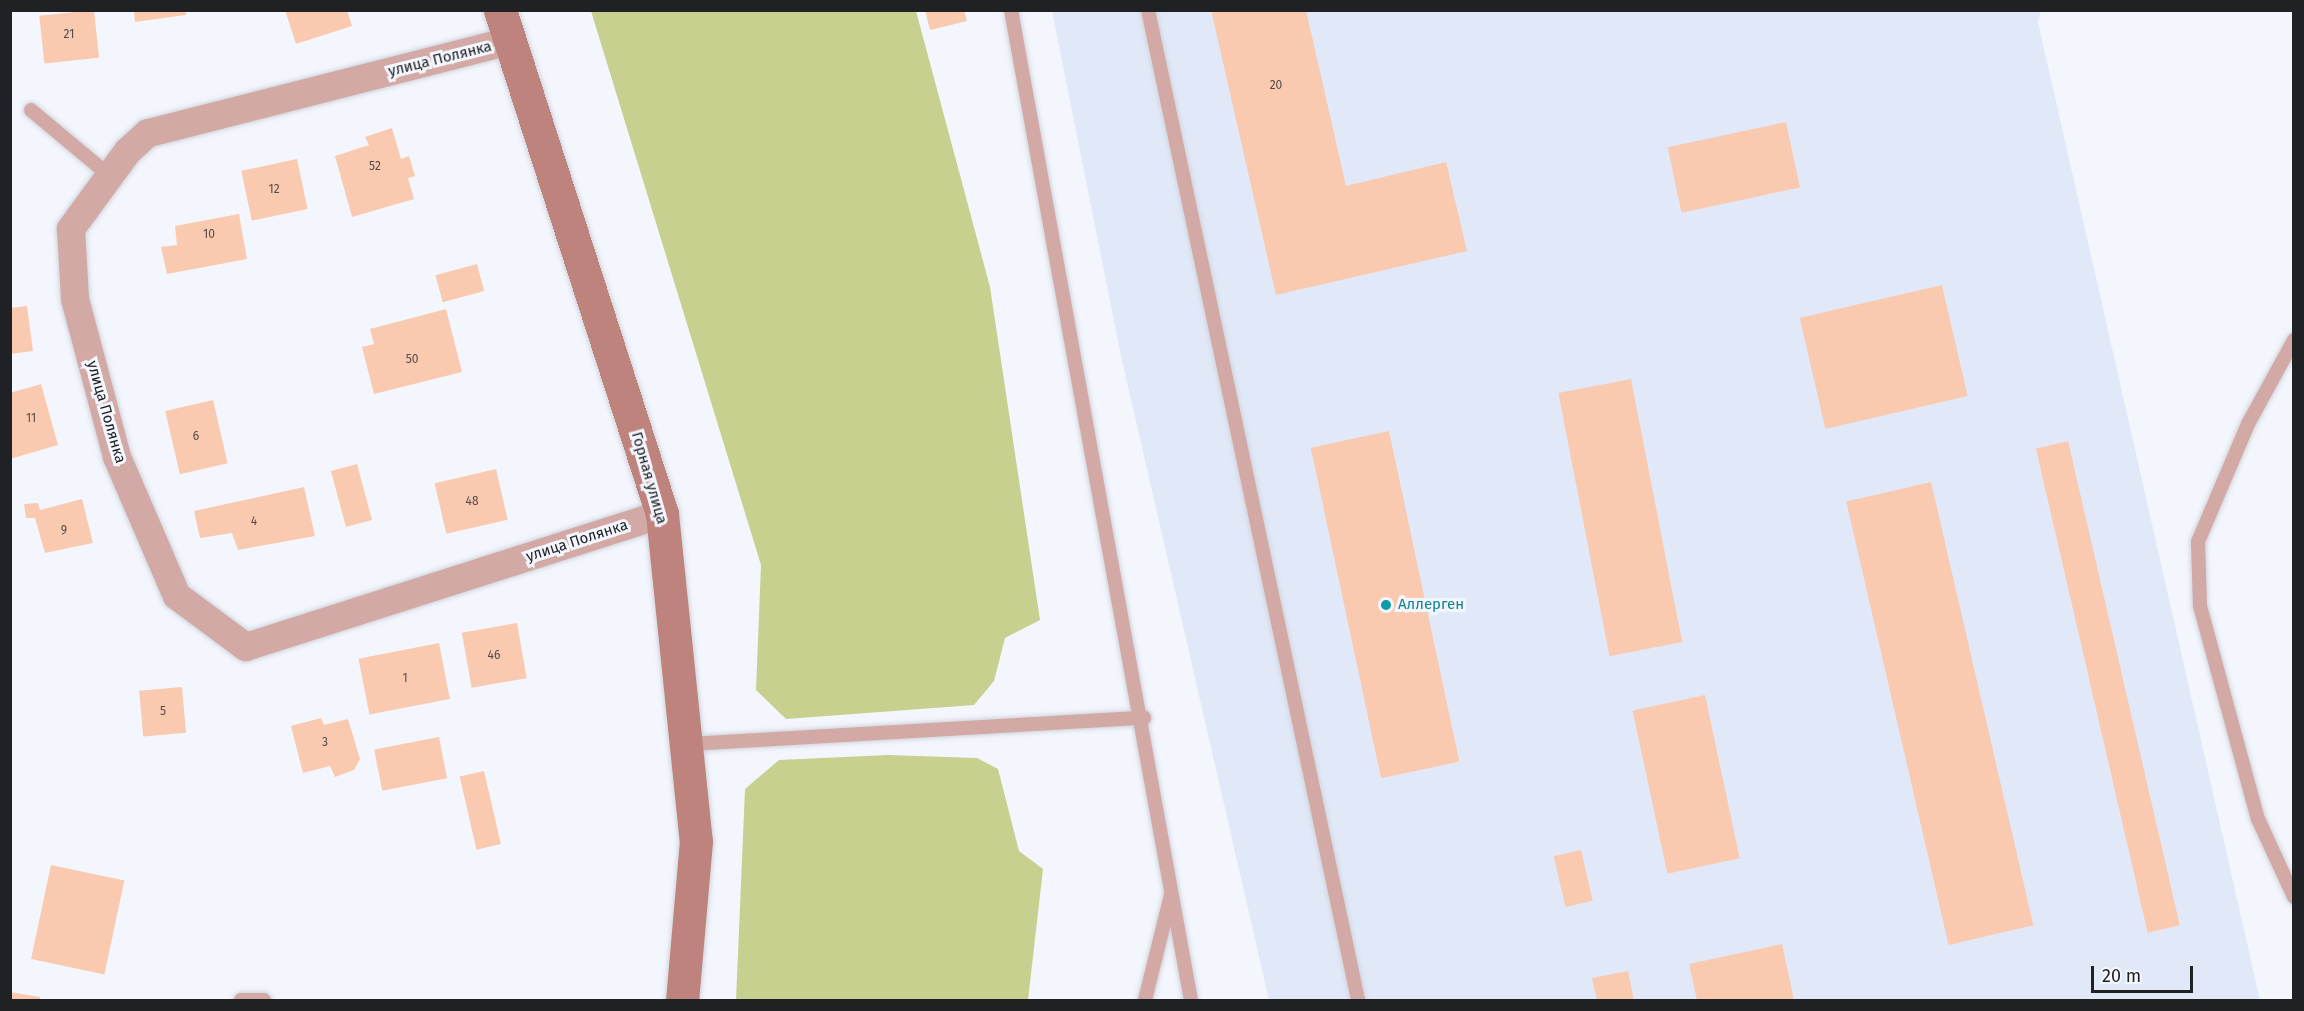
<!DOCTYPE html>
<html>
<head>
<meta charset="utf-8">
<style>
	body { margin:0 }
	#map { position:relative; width:2304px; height:1011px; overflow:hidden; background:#f3f6fd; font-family:"Fira Sans",sans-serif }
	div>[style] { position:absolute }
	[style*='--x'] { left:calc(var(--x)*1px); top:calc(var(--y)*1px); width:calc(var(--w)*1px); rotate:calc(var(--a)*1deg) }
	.built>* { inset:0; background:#e1e9f9 }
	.green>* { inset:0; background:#c7d08e }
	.building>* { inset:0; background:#facab0; transform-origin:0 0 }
	.roads { filter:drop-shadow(0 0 2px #d1d4da) drop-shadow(0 0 2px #d1d4da) }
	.lane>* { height:14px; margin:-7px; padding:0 7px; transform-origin:7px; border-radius:7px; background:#d3a9a5 }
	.street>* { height:28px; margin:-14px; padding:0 14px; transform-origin:14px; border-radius:14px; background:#d3a9a5 }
	.secondary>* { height:33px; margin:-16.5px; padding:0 16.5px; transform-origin:16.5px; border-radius:16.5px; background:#bf837d }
	.dots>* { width:16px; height:16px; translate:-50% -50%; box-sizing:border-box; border:3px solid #f3f6fd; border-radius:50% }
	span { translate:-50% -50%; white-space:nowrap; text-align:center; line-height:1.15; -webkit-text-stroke:6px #f3f6fd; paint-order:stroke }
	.number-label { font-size:12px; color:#564b47 }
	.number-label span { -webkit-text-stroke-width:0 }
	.street-label { font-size:15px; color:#202124 }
	.culture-label { font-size:15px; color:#0d838f }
	.left { translate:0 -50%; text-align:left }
	.frame { position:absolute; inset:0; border:12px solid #202124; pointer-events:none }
	.scale { position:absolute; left:2091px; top:966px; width:102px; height:27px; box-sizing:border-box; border:3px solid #202124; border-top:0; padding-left:8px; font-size:18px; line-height:21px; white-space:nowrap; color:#202124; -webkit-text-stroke:4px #f3f6fd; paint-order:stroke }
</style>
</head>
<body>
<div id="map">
	<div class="built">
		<div style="clip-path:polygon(1052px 11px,2041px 11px,2038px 22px,2260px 1000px,1269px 1000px,1121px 356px)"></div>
	</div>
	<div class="green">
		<div style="clip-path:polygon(591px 11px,916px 11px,990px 287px,1040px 620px,1005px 638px,994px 681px,974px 705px,786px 719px,756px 690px,761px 565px)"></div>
		<div style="clip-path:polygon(888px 755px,977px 758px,998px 769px,1019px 851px,1043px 869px,1028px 1000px,736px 1000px,745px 789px,779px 760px)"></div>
	</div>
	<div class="building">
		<div style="left:94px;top:10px;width:48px;height:55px;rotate:84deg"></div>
		<div style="clip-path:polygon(134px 10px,185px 10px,186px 15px,135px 22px)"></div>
		<div style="clip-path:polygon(285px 10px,347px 10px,352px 26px,296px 44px)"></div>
		<div style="clip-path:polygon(925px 10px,964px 10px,967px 21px,930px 30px)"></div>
		<div style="clip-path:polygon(1211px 10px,1306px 10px,1346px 186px,1446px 162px,1467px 251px,1276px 295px)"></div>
		<div style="left:1786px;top:122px;width:67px;height:121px;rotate:78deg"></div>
		<div style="clip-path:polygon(392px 128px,401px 159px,409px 156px,415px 176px,408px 178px,414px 199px,352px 217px,335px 156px,369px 145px,365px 137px)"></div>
		<div style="left:297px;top:159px;width:51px;height:57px;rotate:78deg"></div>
		<div style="clip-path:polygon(239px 214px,247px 259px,167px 274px,161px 247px,177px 245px,175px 226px)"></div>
		<div style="left:477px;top:264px;width:28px;height:43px;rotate:75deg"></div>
		<div style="left:1942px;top:285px;width:114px;height:146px;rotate:77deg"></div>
		<div style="clip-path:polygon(27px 306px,33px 351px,10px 354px,10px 308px)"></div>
		<div style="clip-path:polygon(446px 309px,462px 372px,374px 394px,362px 347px,374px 344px,370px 329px)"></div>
		<div style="left:1631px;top:379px;width:268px;height:74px;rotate:79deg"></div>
		<div style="clip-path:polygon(41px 384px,58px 445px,10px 459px,10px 393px)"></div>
		<div style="left:213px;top:400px;width:65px;height:49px;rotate:77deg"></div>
		<div style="left:1389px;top:431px;width:338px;height:80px;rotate:78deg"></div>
		<div style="left:2068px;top:441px;width:497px;height:33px;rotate:77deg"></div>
		<div style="left:357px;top:464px;width:58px;height:27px;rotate:75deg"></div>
		<div style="left:496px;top:469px;width:52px;height:63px;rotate:77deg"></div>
		<div style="left:1931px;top:482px;width:455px;height:87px;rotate:77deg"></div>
		<div style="clip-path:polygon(304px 487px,315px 536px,238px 550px,232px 533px,200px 538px,194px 511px)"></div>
		<div style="clip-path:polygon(82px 499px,93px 543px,45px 553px,35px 518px,26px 518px,24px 504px,38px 503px,40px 510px)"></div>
		<div style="left:517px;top:623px;width:56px;height:56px;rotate:80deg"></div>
		<div style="left:439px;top:643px;width:57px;height:82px;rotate:79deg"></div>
		<div style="left:182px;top:687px;width:46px;height:43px;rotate:85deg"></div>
		<div style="left:1705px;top:695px;width:167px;height:74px;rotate:78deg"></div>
		<div style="clip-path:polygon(321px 718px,324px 725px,348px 719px,360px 759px,354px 770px,335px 777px,330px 766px,303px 773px,291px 726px)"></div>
		<div style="left:439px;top:737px;width:42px;height:66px;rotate:79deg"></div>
		<div style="left:484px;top:771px;width:75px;height:25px;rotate:77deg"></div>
		<div style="left:1581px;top:850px;width:52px;height:28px;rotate:77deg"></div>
		<div style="left:51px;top:865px;width:75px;height:96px;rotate:12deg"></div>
		<div style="clip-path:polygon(1782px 944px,1794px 1000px,1697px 1000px,1689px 964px)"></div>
		<div style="clip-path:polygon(1628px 971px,1634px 1000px,1597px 1000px,1592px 978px)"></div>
		<div style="clip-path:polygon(10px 992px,40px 997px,40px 1000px,10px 1000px)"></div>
	</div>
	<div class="roads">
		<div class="lane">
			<div style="--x:1011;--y:10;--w:1006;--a:79.7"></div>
			<div style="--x:1148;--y:10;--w:1012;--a:78.02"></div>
			<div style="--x:31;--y:110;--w:103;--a:39.9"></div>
			<div style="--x:2294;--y:340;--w:96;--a:118.7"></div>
			<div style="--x:2248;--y:424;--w:128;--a:113"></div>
			<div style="--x:2198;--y:542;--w:64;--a:88.2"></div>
			<div style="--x:2200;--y:606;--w:221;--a:74.8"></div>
			<div style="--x:2258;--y:819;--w:86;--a:65.2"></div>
			<div style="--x:687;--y:744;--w:458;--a:-3.3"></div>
			<div style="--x:241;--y:1000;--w:23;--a:0"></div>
			<div style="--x:1145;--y:1000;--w:108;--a:-76.1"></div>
		</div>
		<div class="street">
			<div style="--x:510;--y:41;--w:374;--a:165.7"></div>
			<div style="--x:148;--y:133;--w:27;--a:138"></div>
			<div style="--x:128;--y:151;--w:97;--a:126.2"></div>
			<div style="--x:71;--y:229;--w:70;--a:86.7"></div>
			<div style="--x:75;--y:299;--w:163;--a:75.1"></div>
			<div style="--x:117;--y:457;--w:151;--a:66.7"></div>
			<div style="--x:177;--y:596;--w:86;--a:36.5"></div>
			<div style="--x:246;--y:647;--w:437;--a:-17.7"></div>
		</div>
		<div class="secondary">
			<div style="--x:500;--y:10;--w:529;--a:72.18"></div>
			<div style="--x:662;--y:514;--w:329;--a:84.1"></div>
			<div style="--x:696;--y:841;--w:160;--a:95"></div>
		</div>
	</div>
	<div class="dots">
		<div style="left:1386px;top:605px;background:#0f9aa8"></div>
	</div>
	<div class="number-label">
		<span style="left:69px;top:35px">21</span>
		<span style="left:1276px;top:86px">20</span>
		<span style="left:375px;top:167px">52</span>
		<span style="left:274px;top:190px">12</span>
		<span style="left:209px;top:235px">10</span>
		<span style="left:412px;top:360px">50</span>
		<span style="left:31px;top:419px">11</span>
		<span style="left:196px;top:437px">6</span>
		<span style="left:472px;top:502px">48</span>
		<span style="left:254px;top:522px">4</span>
		<span style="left:64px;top:531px">9</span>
		<span style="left:494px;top:656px">46</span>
		<span style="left:405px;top:679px">1</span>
		<span style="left:163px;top:712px">5</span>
		<span style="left:325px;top:743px">3</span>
	</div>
	<div class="street-label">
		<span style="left:440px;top:59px;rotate:-14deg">улица Полянка</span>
		<span style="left:106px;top:412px;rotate:74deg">улица Полянка</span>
		<span style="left:649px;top:478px;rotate:74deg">Горная улица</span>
		<span style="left:577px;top:541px;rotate:-18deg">улица Полянка</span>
	</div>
	<div class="culture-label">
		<span class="left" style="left:1398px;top:605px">Аллерген</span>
	</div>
	<div class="frame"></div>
	<div class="scale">20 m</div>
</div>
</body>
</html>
